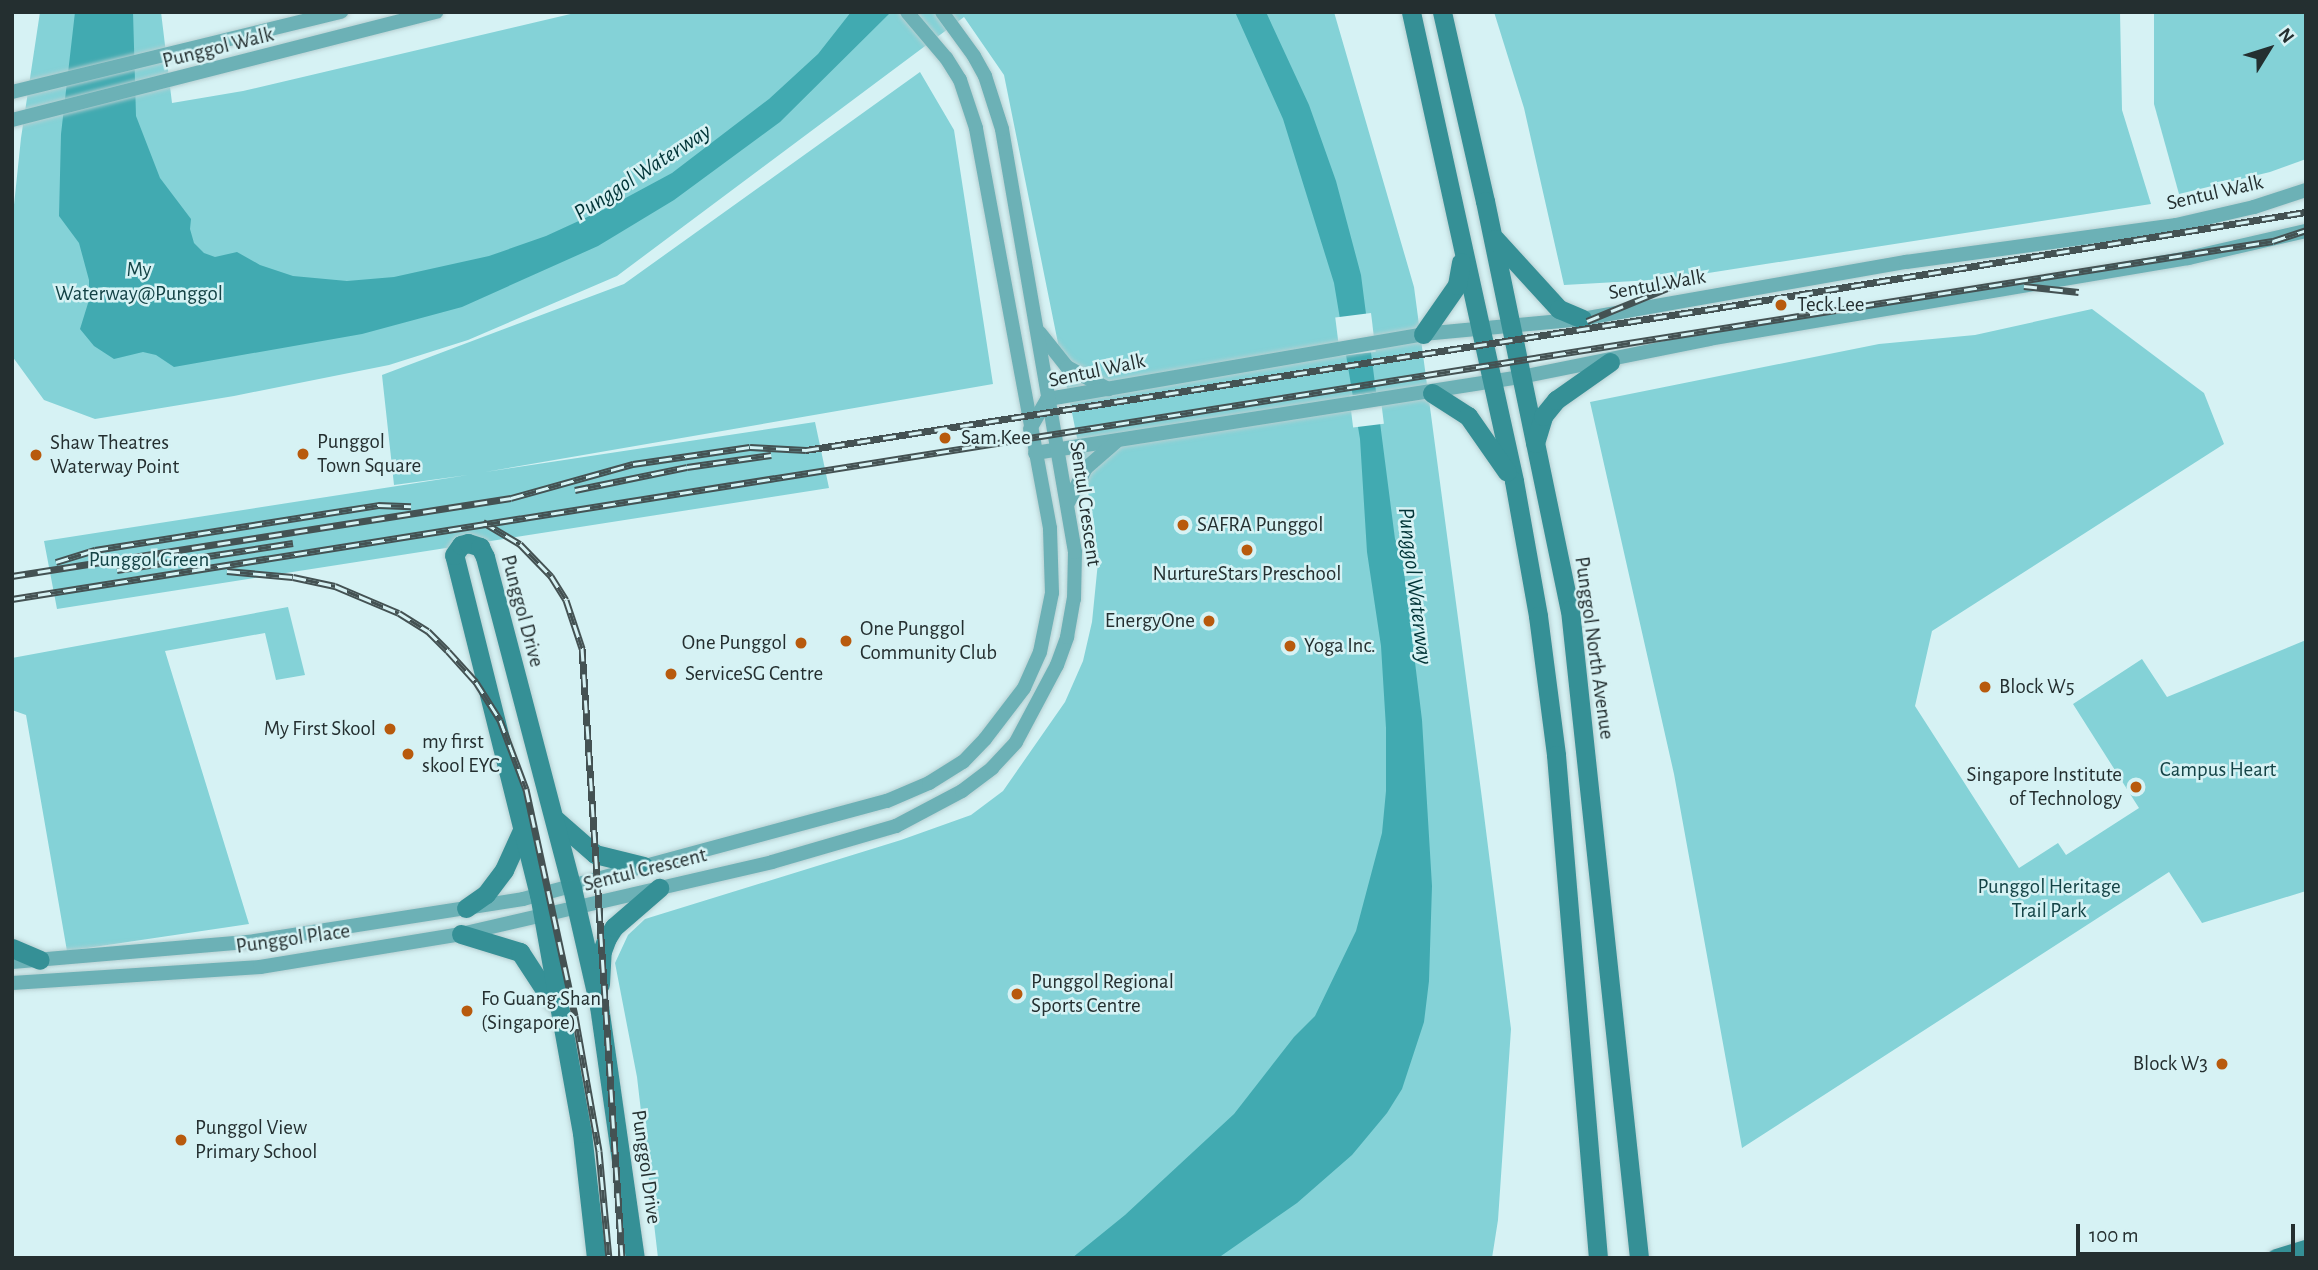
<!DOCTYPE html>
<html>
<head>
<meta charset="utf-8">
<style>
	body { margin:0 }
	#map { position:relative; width:2318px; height:1270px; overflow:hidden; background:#d6f2f4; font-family:"Alegreya Sans",sans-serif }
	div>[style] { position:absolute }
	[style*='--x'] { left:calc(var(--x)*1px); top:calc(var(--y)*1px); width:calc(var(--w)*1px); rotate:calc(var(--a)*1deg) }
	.green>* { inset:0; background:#84d2d7 }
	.water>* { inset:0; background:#41aab1 }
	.pier>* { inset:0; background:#d6f2f4; transform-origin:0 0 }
	.roads { filter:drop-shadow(0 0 2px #b6cfd1) drop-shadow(0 0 2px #b6cfd1) }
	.street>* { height:14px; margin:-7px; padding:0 7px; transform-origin:7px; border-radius:7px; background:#6cb1b6 }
	.secondary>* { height:19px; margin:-9.5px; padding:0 9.5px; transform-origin:9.5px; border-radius:9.5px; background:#359096 }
	.rail>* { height:7px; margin-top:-3.5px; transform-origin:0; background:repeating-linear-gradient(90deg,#d6f2f4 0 13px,#445253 0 26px); box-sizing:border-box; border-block:2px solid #445253 }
	.dots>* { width:19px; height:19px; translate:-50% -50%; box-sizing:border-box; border:4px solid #d6f2f4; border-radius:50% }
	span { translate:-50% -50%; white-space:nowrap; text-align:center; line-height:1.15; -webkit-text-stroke:5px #d6f2f4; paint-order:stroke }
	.street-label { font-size:21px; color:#242f30 }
	.park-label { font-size:21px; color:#144346 }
	.poi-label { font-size:21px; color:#242f30 }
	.left { translate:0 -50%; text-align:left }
	.right { translate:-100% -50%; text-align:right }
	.water-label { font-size:23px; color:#013437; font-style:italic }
	.frame { position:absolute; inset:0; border:14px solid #242f30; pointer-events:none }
	.north { position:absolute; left:2234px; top:14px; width:70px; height:70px; -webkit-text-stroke:5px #d6f2f4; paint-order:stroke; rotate:52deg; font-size:19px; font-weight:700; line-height:28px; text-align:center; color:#242f30 }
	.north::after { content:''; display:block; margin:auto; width:24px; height:32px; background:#242f30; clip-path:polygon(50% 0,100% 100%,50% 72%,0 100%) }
	.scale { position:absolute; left:2076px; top:1224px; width:219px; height:32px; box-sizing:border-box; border:4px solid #242f30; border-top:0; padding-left:9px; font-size:21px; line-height:24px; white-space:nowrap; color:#242f30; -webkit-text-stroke:5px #d6f2f4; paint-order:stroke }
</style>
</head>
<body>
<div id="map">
	<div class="green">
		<div style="clip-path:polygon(40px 12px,161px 12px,172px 103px,243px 91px,579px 12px,1334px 12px,1414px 287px,1481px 791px,1511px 1029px,1498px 1220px,1492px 1258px,658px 1258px,637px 1077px,615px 963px,628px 935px,645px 919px,901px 840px,971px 815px,1003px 791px,1065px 702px,1083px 661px,1092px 622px,1098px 562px,1094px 522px,1004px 75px,964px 17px,617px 276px,468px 340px,389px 365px,234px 396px,95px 419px,44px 400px,12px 356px,12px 224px,21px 138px)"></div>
		<div style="clip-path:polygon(1494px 12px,2120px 12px,2122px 110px,2151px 204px,1670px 279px,1564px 285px,1524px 108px)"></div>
		<div style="clip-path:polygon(2154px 12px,2306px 12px,2306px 159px,2270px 172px,2179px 194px,2154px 104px)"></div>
		<div style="clip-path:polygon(920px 72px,954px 130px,993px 384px,485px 472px,815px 422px,829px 488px,57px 609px,44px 541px,468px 475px,394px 485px,382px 375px,624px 284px)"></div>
		<div style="clip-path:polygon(2092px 309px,2204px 393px,2224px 444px,1932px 631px,1915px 706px,2019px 868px,2058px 843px,2066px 855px,2139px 808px,2073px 704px,2142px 659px,2167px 697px,2306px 640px,2306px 891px,2202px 923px,2169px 872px,1742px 1148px,1674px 774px,1590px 402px,1879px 344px,1975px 335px)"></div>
		<div style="clip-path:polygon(288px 607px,305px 675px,276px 680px,265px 633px,165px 651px,249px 924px,67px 951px,26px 715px,12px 710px,12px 658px)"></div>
	</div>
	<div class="water">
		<div style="clip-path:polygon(75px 12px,133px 12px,136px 116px,160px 178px,191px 219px,190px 229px,194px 243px,204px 253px,215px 257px,237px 252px,260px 265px,293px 276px,347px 281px,394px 277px,489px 256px,546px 236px,607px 208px,672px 173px,769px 99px,818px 54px,851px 12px,891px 12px,780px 122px,674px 200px,598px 246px,462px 307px,362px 334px,174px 367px,156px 355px,143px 352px,114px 359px,94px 346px,80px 329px,89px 300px,89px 280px,79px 243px,59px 216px,61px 134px)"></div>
		<div style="clip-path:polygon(1235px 12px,1266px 12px,1309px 105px,1336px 181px,1361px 275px,1395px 539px,1402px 555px,1422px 720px,1432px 886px,1429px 981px,1424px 1022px,1402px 1089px,1387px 1113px,1352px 1155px,1297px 1203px,1221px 1256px,1072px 1258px,1125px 1215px,1234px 1114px,1294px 1037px,1315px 1016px,1356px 931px,1382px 833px,1386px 791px,1386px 728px,1381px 646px,1367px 552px,1360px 439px,1334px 283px,1283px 119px)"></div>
	</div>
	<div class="pier">
		<div style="left:1371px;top:313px;width:39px;height:36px;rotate:83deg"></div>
		<div style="left:1380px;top:392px;width:32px;height:31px;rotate:83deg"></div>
	</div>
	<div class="roads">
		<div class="street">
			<div style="--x:12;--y:92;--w:339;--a:-13.7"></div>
			<div style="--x:12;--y:120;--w:438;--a:-14.3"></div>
			<div style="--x:1040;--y:333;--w:43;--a:51.5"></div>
			<div style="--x:1067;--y:367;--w:47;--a:28.2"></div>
			<div style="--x:1030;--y:429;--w:34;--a:-60"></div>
			<div style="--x:1047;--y:399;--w:13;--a:-9"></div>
			<div style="--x:1060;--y:397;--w:368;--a:-9.8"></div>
			<div style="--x:1423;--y:334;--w:160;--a:-5.4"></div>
			<div style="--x:1582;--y:319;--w:329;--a:-10"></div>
			<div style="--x:1906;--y:262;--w:273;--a:-7.8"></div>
			<div style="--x:2176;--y:225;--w:80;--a:-13"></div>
			<div style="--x:2254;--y:207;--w:55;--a:-18.1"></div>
			<div style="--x:1035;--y:453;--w:492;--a:-8.9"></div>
			<div style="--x:1521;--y:377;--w:192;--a:-11.4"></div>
			<div style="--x:1709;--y:339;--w:486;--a:-9.6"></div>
			<div style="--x:2188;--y:258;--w:121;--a:-12.9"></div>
			<div style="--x:1068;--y:503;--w:39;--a:-63"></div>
			<div style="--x:1086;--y:468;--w:40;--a:-41"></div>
			<div style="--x:12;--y:962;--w:244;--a:-4.9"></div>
			<div style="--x:255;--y:941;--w:271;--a:-8.9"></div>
			<div style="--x:523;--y:899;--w:377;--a:-15.1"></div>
			<div style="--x:887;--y:801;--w:46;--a:-23.2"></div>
			<div style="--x:929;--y:783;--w:40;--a:-32"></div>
			<div style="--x:963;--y:762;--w:32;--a:-46"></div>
			<div style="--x:985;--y:739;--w:64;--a:-52.6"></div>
			<div style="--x:1024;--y:688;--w:39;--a:-66"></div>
			<div style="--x:1040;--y:652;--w:60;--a:-78.5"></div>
			<div style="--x:1052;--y:593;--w:65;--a:-91.8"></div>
			<div style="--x:1050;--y:528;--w:407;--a:-100.5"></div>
			<div style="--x:976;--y:128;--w:51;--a:-108.4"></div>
			<div style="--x:960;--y:80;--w:26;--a:-122"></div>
			<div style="--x:946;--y:58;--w:60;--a:-130.3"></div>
			<div style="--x:12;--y:983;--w:249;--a:-3.7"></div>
			<div style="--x:260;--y:967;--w:204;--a:-9.3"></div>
			<div style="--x:461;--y:934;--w:319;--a:-13"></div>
			<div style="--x:772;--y:862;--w:129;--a:-16.2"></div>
			<div style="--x:896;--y:826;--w:75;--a:-27.9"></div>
			<div style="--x:962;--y:791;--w:38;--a:-37"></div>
			<div style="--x:992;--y:768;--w:35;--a:-47"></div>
			<div style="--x:1016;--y:742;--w:87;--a:-62"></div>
			<div style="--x:1057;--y:665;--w:30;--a:-70"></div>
			<div style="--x:1067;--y:637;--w:39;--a:-80"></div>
			<div style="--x:1074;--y:599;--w:47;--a:-88.8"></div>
			<div style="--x:1075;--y:552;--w:429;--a:-99.8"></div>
			<div style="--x:1002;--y:129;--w:56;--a:-107.8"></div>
			<div style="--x:985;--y:76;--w:23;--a:-119"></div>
			<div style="--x:974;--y:56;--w:54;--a:-126"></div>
		</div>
		<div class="secondary">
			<div style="--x:1411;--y:12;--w:480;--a:77.6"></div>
			<div style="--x:1514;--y:481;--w:137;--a:79.9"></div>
			<div style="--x:1538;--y:616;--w:140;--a:82.6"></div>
			<div style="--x:1556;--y:755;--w:505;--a:85.23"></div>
			<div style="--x:1442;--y:12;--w:194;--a:77.2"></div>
			<div style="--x:1485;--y:201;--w:418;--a:78.3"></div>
			<div style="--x:1570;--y:610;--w:652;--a:83.92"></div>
			<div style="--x:1495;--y:239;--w:95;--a:47.6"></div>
			<div style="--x:1559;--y:309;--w:25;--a:23"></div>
			<div style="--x:1423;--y:334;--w:60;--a:-55.2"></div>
			<div style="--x:1457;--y:285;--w:23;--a:-80"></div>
			<div style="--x:1432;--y:393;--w:43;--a:32.6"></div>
			<div style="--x:1468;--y:416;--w:68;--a:55.1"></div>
			<div style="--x:1535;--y:443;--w:28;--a:-73"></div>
			<div style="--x:1543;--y:416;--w:21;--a:-51"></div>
			<div style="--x:1556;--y:400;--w:66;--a:-35.1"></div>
			<div style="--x:556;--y:820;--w:52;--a:41.1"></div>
			<div style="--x:595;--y:854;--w:50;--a:13.8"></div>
			<div style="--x:466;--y:908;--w:24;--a:-35"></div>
			<div style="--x:486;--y:894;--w:30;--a:-53"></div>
			<div style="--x:504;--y:870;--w:48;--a:-65.6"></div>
			<div style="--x:461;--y:934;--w:62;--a:17"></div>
			<div style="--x:520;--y:952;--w:59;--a:56.9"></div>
			<div style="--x:12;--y:948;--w:30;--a:23"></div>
			<div style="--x:600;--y:984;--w:33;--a:-87"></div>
			<div style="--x:602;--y:951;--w:14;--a:-69"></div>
			<div style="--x:607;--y:938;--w:13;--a:-58"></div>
			<div style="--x:614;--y:927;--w:60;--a:-40.9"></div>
			<div style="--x:596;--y:1258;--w:126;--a:-96.4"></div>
			<div style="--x:582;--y:1133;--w:242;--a:-100.2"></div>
			<div style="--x:539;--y:895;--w:350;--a:-104"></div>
			<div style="--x:454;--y:555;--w:12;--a:-55"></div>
			<div style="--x:461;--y:545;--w:7;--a:-16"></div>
			<div style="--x:468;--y:543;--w:13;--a:18"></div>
			<div style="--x:480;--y:547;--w:11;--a:63"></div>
			<div style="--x:485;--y:557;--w:342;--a:75.3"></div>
			<div style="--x:572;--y:888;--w:121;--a:77.1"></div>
			<div style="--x:599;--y:1006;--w:255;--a:81.9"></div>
			<div style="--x:2276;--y:1258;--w:31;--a:-17"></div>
		</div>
	</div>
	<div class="rail">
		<div style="--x:2024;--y:286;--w:55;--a:6.2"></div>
		<div style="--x:1587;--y:321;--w:97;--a:-22.3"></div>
		<div style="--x:575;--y:490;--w:114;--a:-11.6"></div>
		<div style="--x:687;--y:467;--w:85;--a:-8.1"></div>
		<div style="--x:483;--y:522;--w:43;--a:30.7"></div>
		<div style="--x:520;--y:544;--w:45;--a:45.9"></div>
		<div style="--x:551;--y:576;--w:28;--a:58"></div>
		<div style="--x:566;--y:600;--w:51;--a:71.6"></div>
		<div style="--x:582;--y:648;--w:611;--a:86.25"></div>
		<div style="--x:56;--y:562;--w:41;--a:-17.1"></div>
		<div style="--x:95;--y:550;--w:287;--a:-9"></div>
		<div style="--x:378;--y:505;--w:33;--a:2"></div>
		<div style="--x:117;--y:570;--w:178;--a:-8.7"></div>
		<div style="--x:227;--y:571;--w:66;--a:5.2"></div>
		<div style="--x:293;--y:577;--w:43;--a:12.1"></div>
		<div style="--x:335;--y:586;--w:69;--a:22.9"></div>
		<div style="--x:399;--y:613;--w:34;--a:32"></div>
		<div style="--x:428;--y:631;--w:28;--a:45"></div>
		<div style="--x:448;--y:651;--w:42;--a:47.9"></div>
		<div style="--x:476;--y:682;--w:45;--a:57.7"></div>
		<div style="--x:500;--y:720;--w:74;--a:69.4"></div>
		<div style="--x:526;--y:789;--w:232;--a:77.8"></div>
		<div style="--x:575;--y:1016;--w:137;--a:79.9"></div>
		<div style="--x:599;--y:1151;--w:107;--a:84.7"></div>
		<div style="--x:12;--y:576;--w:505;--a:-8.88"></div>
		<div style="--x:511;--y:498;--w:127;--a:-15.6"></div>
		<div style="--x:633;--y:464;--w:118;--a:-8.3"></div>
		<div style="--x:750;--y:447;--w:56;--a:3.1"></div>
		<div style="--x:806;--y:450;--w:928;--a:-8.86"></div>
		<div style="--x:1723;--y:307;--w:591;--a:-9.26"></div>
		<div style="--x:12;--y:599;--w:2289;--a:-9"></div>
		<div style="--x:2273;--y:241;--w:35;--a:-18"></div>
	</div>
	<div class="dots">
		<div style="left:1781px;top:305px;background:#b85a0d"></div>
		<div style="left:945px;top:438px;background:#b85a0d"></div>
		<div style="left:303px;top:454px;background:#b85a0d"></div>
		<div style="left:36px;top:455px;background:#b85a0d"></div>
		<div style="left:1183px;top:525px;background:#b85a0d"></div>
		<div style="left:1247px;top:550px;background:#b85a0d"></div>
		<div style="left:1209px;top:621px;background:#b85a0d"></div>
		<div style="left:846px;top:641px;background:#b85a0d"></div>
		<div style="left:801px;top:643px;background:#b85a0d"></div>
		<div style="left:1290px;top:646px;background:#b85a0d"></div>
		<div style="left:671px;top:674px;background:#b85a0d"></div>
		<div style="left:1985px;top:687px;background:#b85a0d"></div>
		<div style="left:390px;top:729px;background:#b85a0d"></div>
		<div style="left:408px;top:754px;background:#b85a0d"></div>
		<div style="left:2136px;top:787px;background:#b85a0d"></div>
		<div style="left:1017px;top:994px;background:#b85a0d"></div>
		<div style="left:467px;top:1011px;background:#b85a0d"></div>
		<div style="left:2222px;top:1064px;background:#b85a0d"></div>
		<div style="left:181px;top:1140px;background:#b85a0d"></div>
	</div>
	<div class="street-label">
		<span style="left:218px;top:48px;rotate:-14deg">Punggol Walk</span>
		<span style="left:2215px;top:193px;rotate:-13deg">Sentul Walk</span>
		<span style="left:1657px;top:285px;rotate:-10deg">Sentul Walk</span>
		<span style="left:1097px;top:371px;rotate:-12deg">Sentul Walk</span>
		<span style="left:1085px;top:504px;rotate:82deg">Sentul Crescent</span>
		<span style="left:522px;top:611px;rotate:75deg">Punggol Drive</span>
		<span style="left:1594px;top:648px;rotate:82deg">Punggol North Avenue</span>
		<span style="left:645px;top:870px;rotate:-14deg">Sentul Crescent</span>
		<span style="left:293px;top:939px;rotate:-8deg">Punggol Place</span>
		<span style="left:646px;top:1167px;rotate:82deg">Punggol Drive</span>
	</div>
	<div class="park-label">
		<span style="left:139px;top:282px">My<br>Waterway@Punggol</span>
		<span style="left:149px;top:560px">Punggol Green</span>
		<span style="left:2218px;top:770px">Campus Heart</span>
		<span style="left:2049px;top:899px">Punggol Heritage<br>Trail Park</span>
	</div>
	<div class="poi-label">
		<span class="left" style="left:1797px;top:305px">Teck Lee</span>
		<span class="left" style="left:961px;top:438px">Sam Kee</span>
		<span class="left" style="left:317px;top:454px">Punggol<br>Town Square</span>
		<span class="left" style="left:50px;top:455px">Shaw Theatres<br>Waterway Point</span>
		<span class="left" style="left:1197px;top:525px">SAFRA Punggol</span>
		<span style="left:1247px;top:574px">NurtureStars Preschool</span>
		<span class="right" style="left:1195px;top:621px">EnergyOne</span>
		<span class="left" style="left:860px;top:641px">One Punggol<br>Community Club</span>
		<span class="right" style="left:787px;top:643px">One Punggol</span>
		<span class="left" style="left:1304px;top:646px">Yoga Inc.</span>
		<span class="left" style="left:685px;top:674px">ServiceSG Centre</span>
		<span class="left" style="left:1999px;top:687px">Block W5</span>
		<span class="right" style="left:376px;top:729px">My First Skool</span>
		<span class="left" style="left:422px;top:754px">my first<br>skool EYC</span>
		<span class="right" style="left:2122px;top:787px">Singapore Institute<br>of Technology</span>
		<span class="left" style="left:1031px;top:994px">Punggol Regional<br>Sports Centre</span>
		<span class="left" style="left:481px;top:1011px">Fo Guang Shan<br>(Singapore)</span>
		<span class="right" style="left:2208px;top:1064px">Block W3</span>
		<span class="left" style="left:195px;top:1140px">Punggol View<br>Primary School</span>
	</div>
	<div class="water-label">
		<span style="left:643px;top:173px;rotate:-33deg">Punggol Waterway</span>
		<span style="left:1414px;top:586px;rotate:83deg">Punggol Waterway</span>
	</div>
	<div class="frame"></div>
	<div class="north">N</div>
	<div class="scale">100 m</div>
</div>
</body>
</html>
